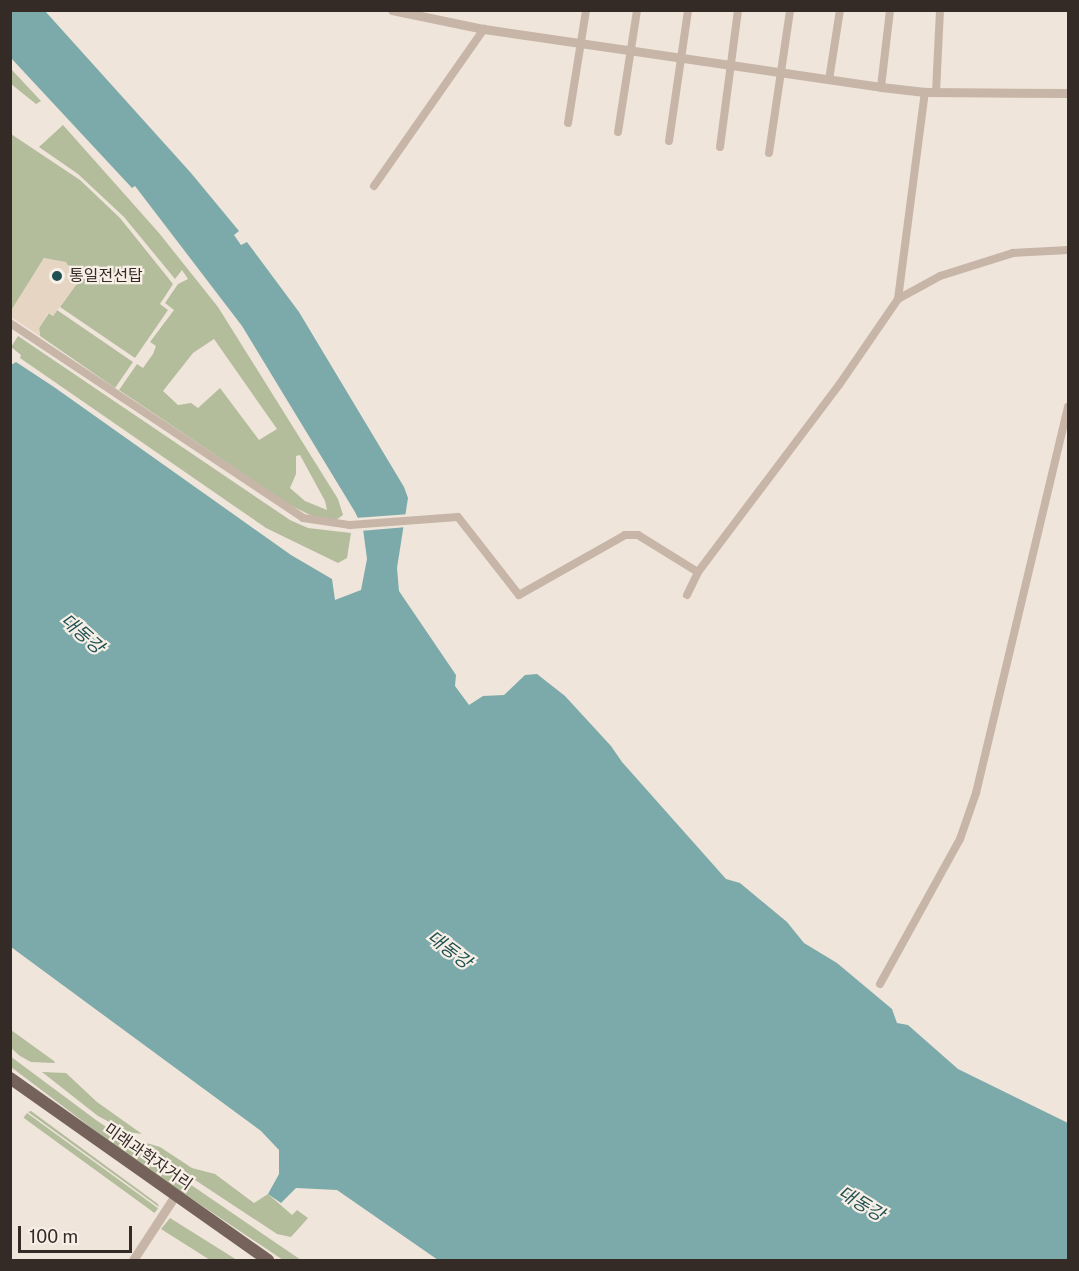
<!DOCTYPE html>
<html>
<head>
<meta charset="utf-8">
<style>
	body { margin:0 }
	#map { position:relative; width:1079px; height:1271px; overflow:hidden; background:#f0e5db; font-family:"Public Sans","Noto Sans KR",sans-serif }
	div>[style] { position:absolute }
	[style*='--x'] { left:calc(var(--x)*1px); top:calc(var(--y)*1px); width:calc(var(--w)*1px); rotate:calc(var(--a)*1deg) }
	.green>* { inset:0; background:#b3bd9c; transform-origin:0 0 }
	.plaza>* { inset:0; background:#e6d5c3 }
	.water>* { inset:0; background:#7caaaa }
	.pier>* { inset:0; background:#f0e5db }
	.stream>* { height:2px; margin:-1px; padding:0 1px; transform-origin:1px; border-radius:1px; background:#7caaaa }
	.minor>* { height:8px; margin:-4px; padding:0 4px; transform-origin:4px; border-radius:4px; background:#c7b5a8 }
	.tertiary>* { height:9px; margin:-4.5px; padding:0 4.5px; transform-origin:4.5px; border-radius:4.5px; background:#c7b5a8 }
	.primary>* { height:12px; margin:-6px; padding:0 6px; transform-origin:6px; border-radius:6px; background:#75625a }
	.dots>* { width:16px; height:16px; translate:-50% -50%; box-sizing:border-box; border:3px solid #f8efe7; border-radius:50% }
	span { translate:-50% -50%; white-space:nowrap; text-align:center; line-height:1.15; -webkit-text-stroke:4.5px #f8efe7; paint-order:stroke }
	.poi-label { font-size:16px; color:#342b27 }
	.left { translate:0 -50%; text-align:left }
	.street-label { font-size:16px; color:#342b27 }
	.water-label { font-size:18px; color:#205152; font-style:italic }
	.frame { position:absolute; inset:0; border:12px solid #342b27; pointer-events:none }
	.scale { position:absolute; left:18px; top:1226px; width:114px; height:27px; box-sizing:border-box; border:3px solid #342b27; border-top:0; padding-left:8px; font-size:18px; line-height:21px; white-space:nowrap; color:#342b27; -webkit-text-stroke:4px #f8efe7; paint-order:stroke }
</style>
</head>
<body>
<div id="map">
	<div class="green">
		<div style="clip-path:polygon(11px 69px,41px 101px,36px 104px,11px 84px)"></div>
		<div style="clip-path:polygon(evenodd,63px 125px,159px 233px,218px 307px,338px 499px,343px 515px,336px 520px,312px 516px,290px 505px,119px 390px,137px 364px,143px 368px,153px 354px,156px 346px,150px 342px,174px 310px,165px 303px,178px 284px,188px 279px,182px 270px,175px 279px,124px 217px,78px 174px,39px 147px,63px 125px,214px 339px,277px 429px,259px 440px,220px 388px,198px 408px,191px 403px,178px 405px,163px 391px,193px 353px,214px 339px,63px 125px,300px 455px,325px 501px,327px 510px,305px 501px,290px 488px,296px 474px,296px 456px,300px 455px)"></div>
		<div style="clip-path:polygon(11px 134px,80px 180px,120px 218px,173px 284px,160px 304px,168px 310px,135px 358px,60px 307px,78px 282px,70px 266px,44px 258px,11px 312px)"></div>
		<div style="clip-path:polygon(57px 310px,133px 362px,115px 388px,40px 336px,39px 328px,49px 313px,53px 316px)"></div>
		<div style="clip-path:polygon(18px 336px,290px 520px,308px 528px,351px 533px,347px 558px,338px 563px,266px 528px,20px 358px,21px 355px,11px 347px)"></div>
		<div style="clip-path:polygon(11px 1030px,54px 1061px,55px 1063px,31px 1062px,20px 1056px,11px 1048px)"></div>
		<div style="clip-path:polygon(10px 1056px,96px 1120px,301px 1260px,283px 1260px,134px 1160px,11px 1067px)"></div>
		<div style="clip-path:polygon(42px 1072px,66px 1073px,97px 1102px,142px 1134px,128px 1132px,98px 1116px)"></div>
		<div style="clip-path:polygon(31px 1111px,158px 1204px,159px 1207px,28px 1112px)"></div>
		<div style="left:27px;top:1113px;width:162px;height:6px;rotate:36deg"></div>
		<div style="clip-path:polygon(133px 1139px,160px 1147px,192px 1168px,215px 1174px,254px 1203px,268px 1194px,292px 1215px,297px 1210px,308px 1218px,291px 1237px,277px 1234px)"></div>
		<div style="clip-path:polygon(170px 1218px,237px 1260px,210px 1260px,161px 1229px)"></div>
	</div>
	<div class="plaza">
		<div style="clip-path:polygon(44px 258px,66px 262px,78px 282px,53px 316px,48px 313px,39px 328px,40px 336px,11px 317px,10px 312px)"></div>
	</div>
	<div class="water">
		<div style="clip-path:polygon(11px 11px,45px 11px,191px 173px,239px 231px,234px 235px,241px 245px,247px 242px,299px 312px,404px 487px,408px 498px,397px 568px,399px 591px,456px 675px,455px 686px,469px 705px,483px 696px,504px 695px,525px 675px,537px 674px,565px 696px,611px 746px,622px 762px,726px 879px,740px 883px,787px 922px,804px 943px,837px 963px,892px 1009px,897px 1023px,908px 1025px,958px 1069px,1068px 1123px,1068px 1260px,438px 1260px,337px 1190px,296px 1188px,281px 1203px,268px 1194px,279px 1174px,279px 1150px,261px 1131px,11px 947px,11px 365px,16px 362px,54px 387px,291px 555px,332px 579px,335px 600px,361px 590px,367px 559px,363px 529px,355px 512px,242px 326px,135px 186px,132px 188px,11px 58px)"></div>
	</div>
	<div class="pier">
		<div style="clip-path:polygon(410px 514px,407px 527px,360px 531px,355px 518px)"></div>
	</div>
	<div class="stream">
		<div style="--x:1068;--y:1116;--w:1;--a:-90"></div>
	</div>
	<div class="minor">
		<div style="--x:829;--y:80;--w:71;--a:-81.1"></div>
		<div style="--x:881;--y:87;--w:78;--a:-83.3"></div>
		<div style="--x:936;--y:92;--w:82;--a:-87.2"></div>
		<div style="--x:568;--y:123;--w:114;--a:-80.9"></div>
		<div style="--x:618;--y:132;--w:123;--a:-81.1"></div>
		<div style="--x:669;--y:141;--w:132;--a:-81.7"></div>
		<div style="--x:720;--y:147;--w:138;--a:-82.5"></div>
		<div style="--x:769;--y:153;--w:145;--a:-81.6"></div>
		<div style="--x:374;--y:186;--w:192;--a:-55"></div>
		<div style="--x:898;--y:299;--w:48;--a:-28.7"></div>
		<div style="--x:940;--y:276;--w:77;--a:-17.5"></div>
		<div style="--x:1013;--y:253;--w:55;--a:-3.1"></div>
		<div style="--x:10;--y:323;--w:352;--a:33.6"></div>
		<div style="--x:303;--y:518;--w:48;--a:8.5"></div>
		<div style="--x:350;--y:525;--w:108;--a:-4.2"></div>
		<div style="--x:458;--y:517;--w:99;--a:52"></div>
		<div style="--x:519;--y:595;--w:122;--a:-29.5"></div>
		<div style="--x:625;--y:535;--w:13;--a:0"></div>
		<div style="--x:638;--y:535;--w:70;--a:31.7"></div>
		<div style="--x:687;--y:595;--w:25;--a:-64"></div>
		<div style="--x:698;--y:572;--w:234;--a:-53"></div>
		<div style="--x:839;--y:385;--w:104;--a:-55.5"></div>
		<div style="--x:898;--y:299;--w:209;--a:-82.6"></div>
		<div style="--x:880;--y:984;--w:166;--a:-61.1"></div>
		<div style="--x:960;--y:839;--w:49;--a:-70.8"></div>
		<div style="--x:976;--y:793;--w:397;--a:-76.6"></div>
	</div>
	<div class="tertiary">
		<div style="--x:392;--y:10;--w:94;--a:11.7"></div>
		<div style="--x:484;--y:29;--w:401;--a:8.3"></div>
		<div style="--x:881;--y:87;--w:44;--a:6.5"></div>
		<div style="--x:925;--y:92;--w:143;--a:0.4"></div>
		<div style="--x:133;--y:1260;--w:75;--a:-56.9"></div>
	</div>
	<div class="primary">
		<div style="--x:10;--y:1078;--w:316;--a:35.2"></div>
	</div>
	<div class="dots">
		<div style="left:57px;top:276px;background:#205152"></div>
	</div>
	<div class="poi-label">
		<span class="left" style="left:69px;top:276px">통일전선탑</span>
	</div>
	<div class="street-label">
		<span style="left:148px;top:1157px;rotate:35deg">미래과학자거리</span>
	</div>
	<div class="water-label">
		<span style="left:82px;top:634px;rotate:41deg">대동강</span>
		<span style="left:449px;top:950px;rotate:37deg">대동강</span>
		<span style="left:861px;top:1204px;rotate:31deg">대동강</span>
	</div>
	<div class="frame"></div>
	<div class="scale">100 m</div>
</div>
</body>
</html>
